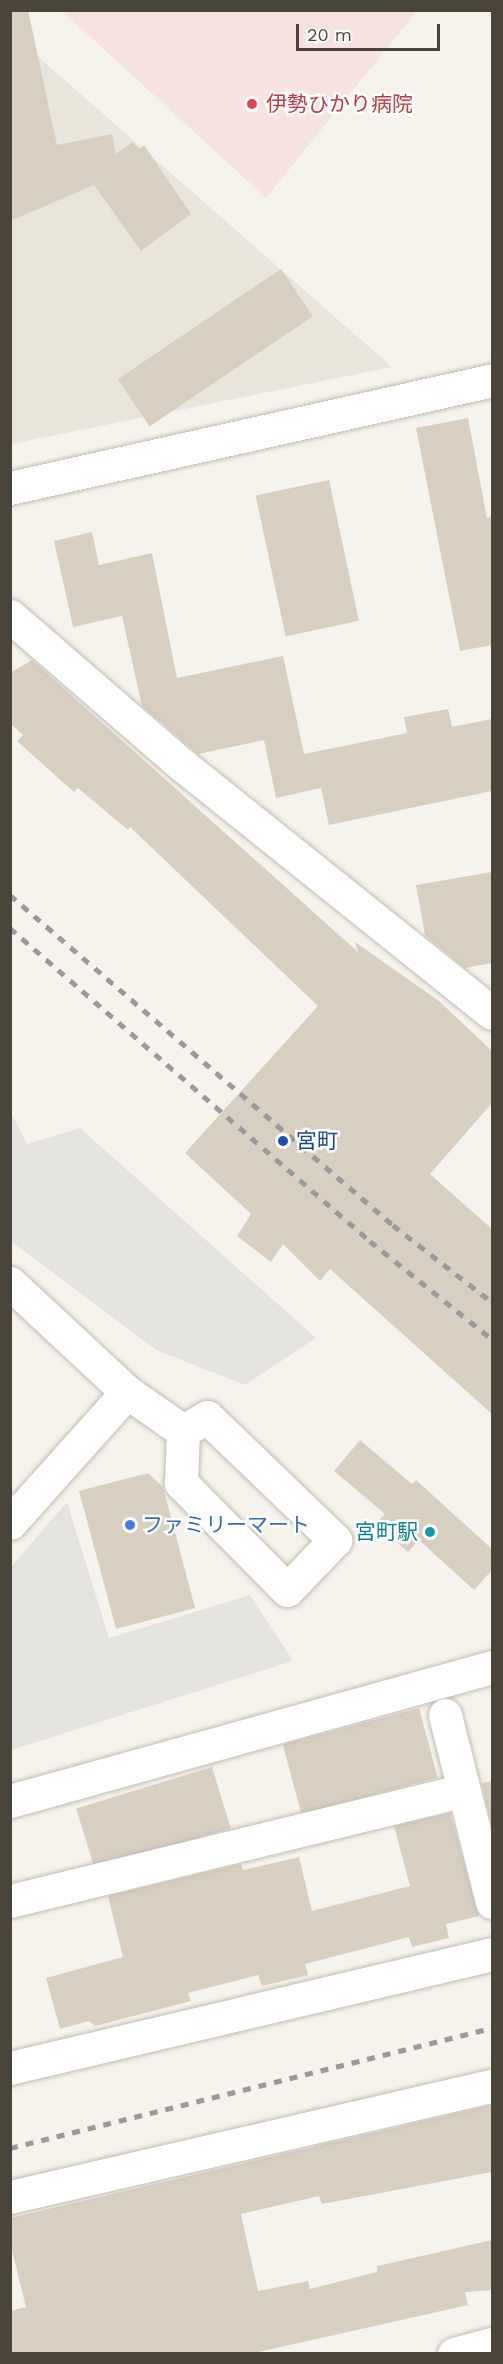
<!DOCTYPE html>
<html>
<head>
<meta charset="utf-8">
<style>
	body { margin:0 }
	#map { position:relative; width:503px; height:2364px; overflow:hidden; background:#f6f3ec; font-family:"Work Sans","Noto Sans JP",sans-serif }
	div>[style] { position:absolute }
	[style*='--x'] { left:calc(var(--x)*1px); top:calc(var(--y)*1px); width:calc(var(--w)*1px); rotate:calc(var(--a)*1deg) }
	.residential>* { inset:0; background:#eae5da }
	.medical>* { inset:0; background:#f6e3e0 }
	.parking>* { inset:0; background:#e5e3e0 }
	.building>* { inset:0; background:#d8cfc1; transform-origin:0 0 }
	.roads { filter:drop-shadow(0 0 2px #c2bbae) drop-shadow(0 0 2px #c2bbae) }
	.minor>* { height:33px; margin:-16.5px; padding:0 16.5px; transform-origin:16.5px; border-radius:16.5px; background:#fff }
	.rail>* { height:4.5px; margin-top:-2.25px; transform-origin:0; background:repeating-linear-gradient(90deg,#9a9a9a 0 8px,transparent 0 16px) }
	.dots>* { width:16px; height:16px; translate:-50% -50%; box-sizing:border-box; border:3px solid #fff; border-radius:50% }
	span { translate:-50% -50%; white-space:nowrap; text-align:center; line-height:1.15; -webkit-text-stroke:5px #fff; paint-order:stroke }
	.health-label { font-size:21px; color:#be3a42 }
	.left { translate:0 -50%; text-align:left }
	.transit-label { font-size:21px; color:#164399 }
	.shop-label { font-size:21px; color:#366cbe }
	.culture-label { font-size:21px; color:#0d838f }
	.right { translate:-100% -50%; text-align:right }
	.frame { position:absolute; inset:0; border:12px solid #4b4439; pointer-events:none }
	.scale { position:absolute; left:296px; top:24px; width:144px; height:27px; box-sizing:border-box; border:3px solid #4b4439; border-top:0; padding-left:8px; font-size:18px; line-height:21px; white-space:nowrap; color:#4b4439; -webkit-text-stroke:4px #fff; paint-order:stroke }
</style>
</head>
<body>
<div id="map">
	<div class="residential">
		<div style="clip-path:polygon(11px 33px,392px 367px,11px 444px)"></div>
	</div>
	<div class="medical">
		<div style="clip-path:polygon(62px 11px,417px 11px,266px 198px)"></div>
	</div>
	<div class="parking">
		<div style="clip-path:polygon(11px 1113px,27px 1144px,80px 1128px,316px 1338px,245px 1385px,156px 1350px,11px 1241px)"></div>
		<div style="clip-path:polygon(67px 1502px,109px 1638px,250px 1595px,293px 1661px,11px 1750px,11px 1567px)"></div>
	</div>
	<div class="building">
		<div style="clip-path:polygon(10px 10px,28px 10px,57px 145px,112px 134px,116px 154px,133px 142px,139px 149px,144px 145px,191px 214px,141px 251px,94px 185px,10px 221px)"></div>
		<div style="left:281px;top:269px;width:57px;height:197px;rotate:56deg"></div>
		<div style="clip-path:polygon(468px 418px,487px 518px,492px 516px,492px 645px,460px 651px,416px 428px)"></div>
		<div style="left:329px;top:480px;width:144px;height:75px;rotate:78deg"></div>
		<div style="clip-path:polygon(92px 532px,99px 565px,152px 553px,177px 678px,283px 656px,304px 754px,407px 733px,404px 717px,448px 709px,452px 727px,492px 719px,492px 791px,329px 825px,321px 788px,276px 798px,264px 740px,198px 754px,142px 706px,122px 616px,73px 627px,54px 541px)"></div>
		<div style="clip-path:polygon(32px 660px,358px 952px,355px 942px,439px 1001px,492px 1051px,492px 1103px,430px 1174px,492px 1229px,492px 1414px,330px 1269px,320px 1281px,283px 1244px,271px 1262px,237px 1236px,251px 1214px,185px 1153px,318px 1006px,130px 827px,128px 830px,78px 788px,74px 792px,17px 741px,23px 735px,10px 723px,10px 673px)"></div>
		<div style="clip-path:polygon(492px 872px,492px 963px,465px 968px,425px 935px,416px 885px)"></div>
		<div style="clip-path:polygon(360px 1440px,412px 1484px,416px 1480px,492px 1549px,492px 1570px,474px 1590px,419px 1540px,408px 1552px,376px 1524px,385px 1514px,334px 1471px)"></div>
		<div style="clip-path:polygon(148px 1473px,163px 1487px,195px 1608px,116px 1629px,79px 1491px)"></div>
		<div style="left:419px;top:1708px;width:72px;height:141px;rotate:75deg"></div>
		<div style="left:212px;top:1767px;width:64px;height:142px;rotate:73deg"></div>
		<div style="clip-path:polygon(492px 1781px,492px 1827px,482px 1783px)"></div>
		<div style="clip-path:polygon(450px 1813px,479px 1916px,446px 1924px,449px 1938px,412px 1947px,409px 1937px,305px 1964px,308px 1975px,262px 1986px,258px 1975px,188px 1993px,191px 2001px,95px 2026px,89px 2021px,60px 2029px,46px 1978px,123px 1957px,108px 1896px,241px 1864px,243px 1870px,299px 1857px,312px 1911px,410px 1886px,394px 1826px)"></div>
		<div style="clip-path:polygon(492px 2105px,492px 2172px,322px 2204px,319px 2196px,241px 2214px,258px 2291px,308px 2281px,310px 2289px,377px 2272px,377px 2266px,492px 2240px,492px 2290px,465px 2292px,468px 2305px,249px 2354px,10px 2354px,10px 2311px,26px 2307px,10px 2242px,10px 2218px)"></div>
	</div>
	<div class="roads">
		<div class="minor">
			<div style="--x:10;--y:488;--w:494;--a:-12.6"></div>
			<div style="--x:10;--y:616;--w:226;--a:40.9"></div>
			<div style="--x:181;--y:764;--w:398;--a:38.7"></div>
			<div style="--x:10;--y:1283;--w:160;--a:43"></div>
			<div style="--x:207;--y:1417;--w:178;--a:43.9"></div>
			<div style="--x:335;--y:1540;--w:69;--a:133.8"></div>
			<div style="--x:287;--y:1590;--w:151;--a:-134.7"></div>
			<div style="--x:181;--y:1483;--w:52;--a:-87.8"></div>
			<div style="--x:183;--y:1431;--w:28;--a:-30"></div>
			<div style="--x:10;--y:1523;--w:176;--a:-48.2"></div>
			<div style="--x:127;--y:1392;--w:68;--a:34.9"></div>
			<div style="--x:445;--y:1715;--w:193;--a:75.9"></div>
			<div style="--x:10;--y:1801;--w:500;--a:-15.54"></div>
			<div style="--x:10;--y:1901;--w:467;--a:-13.7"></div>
			<div style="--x:10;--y:2068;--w:495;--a:-13.3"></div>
			<div style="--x:10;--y:2197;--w:495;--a:-13"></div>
			<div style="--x:454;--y:2354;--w:39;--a:-15"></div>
		</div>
	</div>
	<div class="rail">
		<div style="--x:10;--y:895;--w:506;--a:40.75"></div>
		<div style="--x:393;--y:1225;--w:125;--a:37.9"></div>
		<div style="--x:10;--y:928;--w:477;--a:41"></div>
		<div style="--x:370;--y:1241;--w:156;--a:38.8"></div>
		<div style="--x:10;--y:2148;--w:497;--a:-14"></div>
	</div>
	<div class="dots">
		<div style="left:252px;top:104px;background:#e0444e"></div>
		<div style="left:283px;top:1141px;background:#1a4fb4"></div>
		<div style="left:130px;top:1525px;background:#3f7fe0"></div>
		<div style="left:430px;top:1532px;background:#0f9aa8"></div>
	</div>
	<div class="health-label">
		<span class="left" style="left:266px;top:104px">伊勢ひかり病院</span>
	</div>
	<div class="transit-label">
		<span class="left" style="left:296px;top:1141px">宮町</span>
	</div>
	<div class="shop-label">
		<span class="left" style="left:142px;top:1525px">ファミリーマート</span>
	</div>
	<div class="culture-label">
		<span class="right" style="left:418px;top:1532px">宮町駅</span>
	</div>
	<div class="frame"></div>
	<div class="scale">20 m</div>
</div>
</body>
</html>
